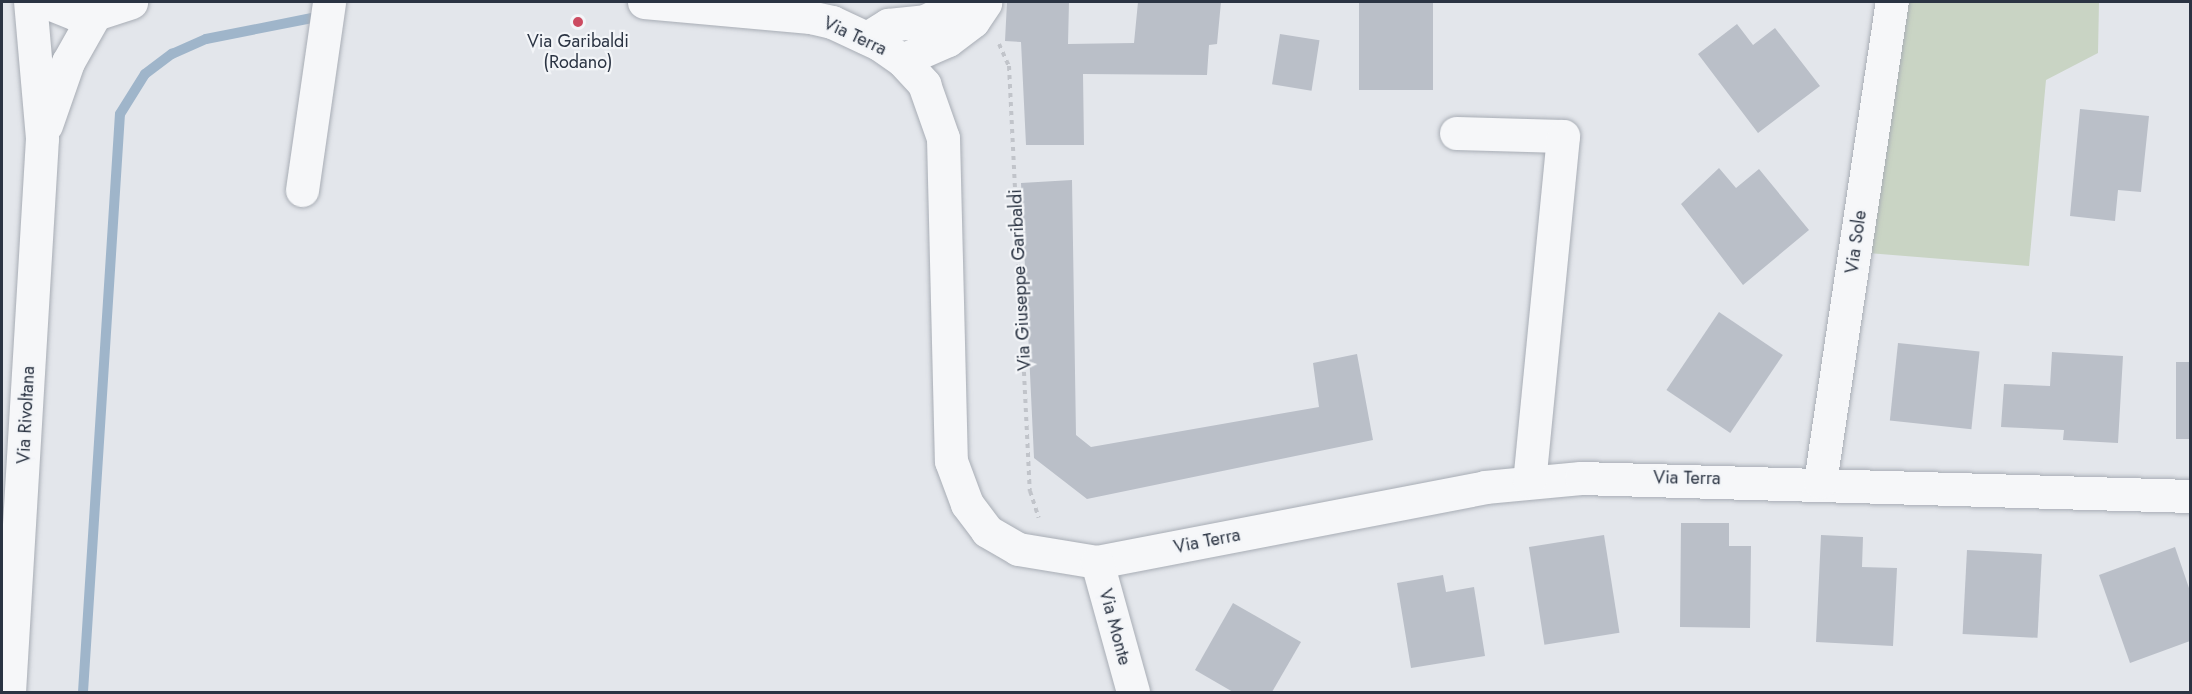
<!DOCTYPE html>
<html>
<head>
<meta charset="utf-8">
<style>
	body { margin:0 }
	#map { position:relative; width:2192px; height:694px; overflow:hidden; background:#e3e6eb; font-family:Jost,sans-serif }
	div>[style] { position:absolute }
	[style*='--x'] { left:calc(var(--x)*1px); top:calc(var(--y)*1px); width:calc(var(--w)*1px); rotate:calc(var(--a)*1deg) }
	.green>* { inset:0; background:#c9d4c4 }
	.stream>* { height:10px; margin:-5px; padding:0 5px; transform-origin:5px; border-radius:5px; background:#9fb5ca }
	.building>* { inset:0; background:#babfc8; transform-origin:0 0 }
	.path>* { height:4px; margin-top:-2px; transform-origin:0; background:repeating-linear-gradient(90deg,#c1c4ca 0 4.5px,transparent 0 9px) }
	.roads { filter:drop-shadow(0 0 2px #a8adb5) drop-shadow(0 0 2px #a8adb5) }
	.minor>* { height:33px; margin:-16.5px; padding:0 16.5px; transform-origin:16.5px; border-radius:16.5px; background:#f6f7f9 }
	.dots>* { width:16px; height:16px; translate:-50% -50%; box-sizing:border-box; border:3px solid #f3f5f8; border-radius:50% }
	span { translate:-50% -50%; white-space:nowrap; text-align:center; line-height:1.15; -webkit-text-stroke:4.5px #f3f5f8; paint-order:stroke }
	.street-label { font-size:18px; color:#2b3443 }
	.poi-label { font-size:18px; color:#2b3443 }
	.frame { position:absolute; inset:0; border:3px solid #2b3443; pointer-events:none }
</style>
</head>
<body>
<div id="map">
	<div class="green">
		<div style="clip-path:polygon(1906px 2px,2099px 2px,2098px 53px,2046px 80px,2029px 266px,1868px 253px)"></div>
	</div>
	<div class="stream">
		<div style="--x:83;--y:692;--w:579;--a:-86.34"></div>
		<div style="--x:120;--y:114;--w:47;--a:-58"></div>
		<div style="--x:145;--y:74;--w:34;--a:-37"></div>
		<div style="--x:172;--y:54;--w:37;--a:-24"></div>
		<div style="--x:206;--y:39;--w:108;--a:-11.2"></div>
	</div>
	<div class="building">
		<div style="clip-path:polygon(1007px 2px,1069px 2px,1068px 44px,1134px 43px,1138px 2px,1221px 2px,1217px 44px,1209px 45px,1207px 75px,1083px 74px,1084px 145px,1026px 145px,1021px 42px,1005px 41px)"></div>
		<div style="left:1359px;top:2px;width:74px;height:88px"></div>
		<div style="clip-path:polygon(1737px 24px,1753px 45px,1775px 28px,1820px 86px,1758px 133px,1698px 54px)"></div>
		<div style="left:1280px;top:34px;width:40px;height:51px;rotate:9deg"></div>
		<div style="clip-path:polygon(2080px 109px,2149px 116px,2141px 192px,2118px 190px,2115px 221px,2070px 216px)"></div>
		<div style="clip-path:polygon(1719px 168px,1736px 188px,1759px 169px,1809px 230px,1743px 285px,1681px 204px)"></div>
		<div style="clip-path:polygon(1072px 180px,1076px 435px,1091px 447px,1319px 407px,1313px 363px,1357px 354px,1373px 440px,1087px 499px,1034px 458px,1021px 183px)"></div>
		<div style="left:1719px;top:312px;width:77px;height:94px;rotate:34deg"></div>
		<div style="left:1898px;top:343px;width:82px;height:78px;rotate:6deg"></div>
		<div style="clip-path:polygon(2052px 352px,2123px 356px,2118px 443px,2063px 440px,2064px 430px,2001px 427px,2004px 384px,2050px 386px)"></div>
		<div style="left:2176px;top:362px;width:14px;height:77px"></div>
		<div style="clip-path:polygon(1681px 523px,1729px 523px,1729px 546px,1751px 546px,1750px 628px,1680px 627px)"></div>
		<div style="left:1604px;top:535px;width:99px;height:76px;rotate:81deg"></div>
		<div style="clip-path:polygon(1821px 535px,1863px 537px,1862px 567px,1897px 568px,1893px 646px,1816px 642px)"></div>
		<div style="clip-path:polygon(2175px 547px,2190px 591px,2190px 641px,2130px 663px,2099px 575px)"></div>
		<div style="left:1967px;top:550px;width:75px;height:84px;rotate:3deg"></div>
		<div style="clip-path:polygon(1443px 575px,1446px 592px,1474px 587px,1485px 656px,1411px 668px,1397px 583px)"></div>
		<div style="clip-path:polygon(1233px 603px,1301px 642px,1272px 692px,1233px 692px,1195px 670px)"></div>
	</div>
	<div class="path">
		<div style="--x:999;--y:44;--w:24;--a:66"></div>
		<div style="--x:1009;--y:66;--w:426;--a:87.2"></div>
		<div style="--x:1030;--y:491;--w:28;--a:72"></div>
	</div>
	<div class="roads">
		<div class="minor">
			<div style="--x:46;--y:2;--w:32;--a:22"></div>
			<div style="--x:76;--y:14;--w:19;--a:0"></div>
			<div style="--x:95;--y:14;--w:38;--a:-18"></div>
			<div style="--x:644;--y:2;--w:167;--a:5.2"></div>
			<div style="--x:810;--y:17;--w:23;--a:13"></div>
			<div style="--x:832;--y:22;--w:52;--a:25.1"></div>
			<div style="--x:879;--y:44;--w:28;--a:35"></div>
			<div style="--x:902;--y:60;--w:33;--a:47"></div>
			<div style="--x:924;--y:84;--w:57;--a:70.6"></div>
			<div style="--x:943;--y:138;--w:323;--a:88.6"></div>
			<div style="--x:951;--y:461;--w:46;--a:69.6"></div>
			<div style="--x:967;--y:504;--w:34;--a:53"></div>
			<div style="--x:987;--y:531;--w:36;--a:30"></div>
			<div style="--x:1018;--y:549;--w:80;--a:9.3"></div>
			<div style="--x:1097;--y:562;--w:395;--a:-10.9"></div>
			<div style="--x:1485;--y:487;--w:96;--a:-5.4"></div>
			<div style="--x:1581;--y:478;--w:609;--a:1.69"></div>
			<div style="--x:867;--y:38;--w:25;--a:-32"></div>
			<div style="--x:888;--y:25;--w:37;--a:-6"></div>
			<div style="--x:925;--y:21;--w:42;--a:-26.6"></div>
			<div style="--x:902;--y:60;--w:50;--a:-23.5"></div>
			<div style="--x:948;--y:40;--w:31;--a:-37"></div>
			<div style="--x:973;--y:21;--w:22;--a:-56"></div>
			<div style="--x:46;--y:125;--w:67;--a:-70.8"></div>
			<div style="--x:68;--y:62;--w:55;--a:-60.6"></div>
			<div style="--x:1456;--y:133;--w:107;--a:1.6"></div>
			<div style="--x:1563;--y:136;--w:347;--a:95.6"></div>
			<div style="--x:302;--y:190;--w:190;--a:-81.8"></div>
			<div style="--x:1820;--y:482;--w:485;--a:-81.5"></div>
			<div style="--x:1097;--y:562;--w:135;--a:74.5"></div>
			<div style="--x:9;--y:692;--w:555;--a:-86.59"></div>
			<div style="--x:42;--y:138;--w:137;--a:-95"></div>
		</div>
	</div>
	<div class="dots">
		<div style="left:578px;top:22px;background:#cc4b61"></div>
	</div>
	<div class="street-label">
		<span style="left:855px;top:36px;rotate:25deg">Via Terra</span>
		<span style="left:1856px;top:242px;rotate:-82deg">Via Sole</span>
		<span style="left:1020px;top:280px;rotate:-93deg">Via Giuseppe Garibaldi</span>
		<span style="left:26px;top:415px;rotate:-87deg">Via Rivoltana</span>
		<span style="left:1687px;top:478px;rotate:1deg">Via Terra</span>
		<span style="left:1207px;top:541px;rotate:-11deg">Via Terra</span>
		<span style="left:1115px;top:627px;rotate:75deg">Via Monte</span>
	</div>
	<div class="poi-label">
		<span style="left:578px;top:52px">Via Garibaldi<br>(Rodano)</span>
	</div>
	<div class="frame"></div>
</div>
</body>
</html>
